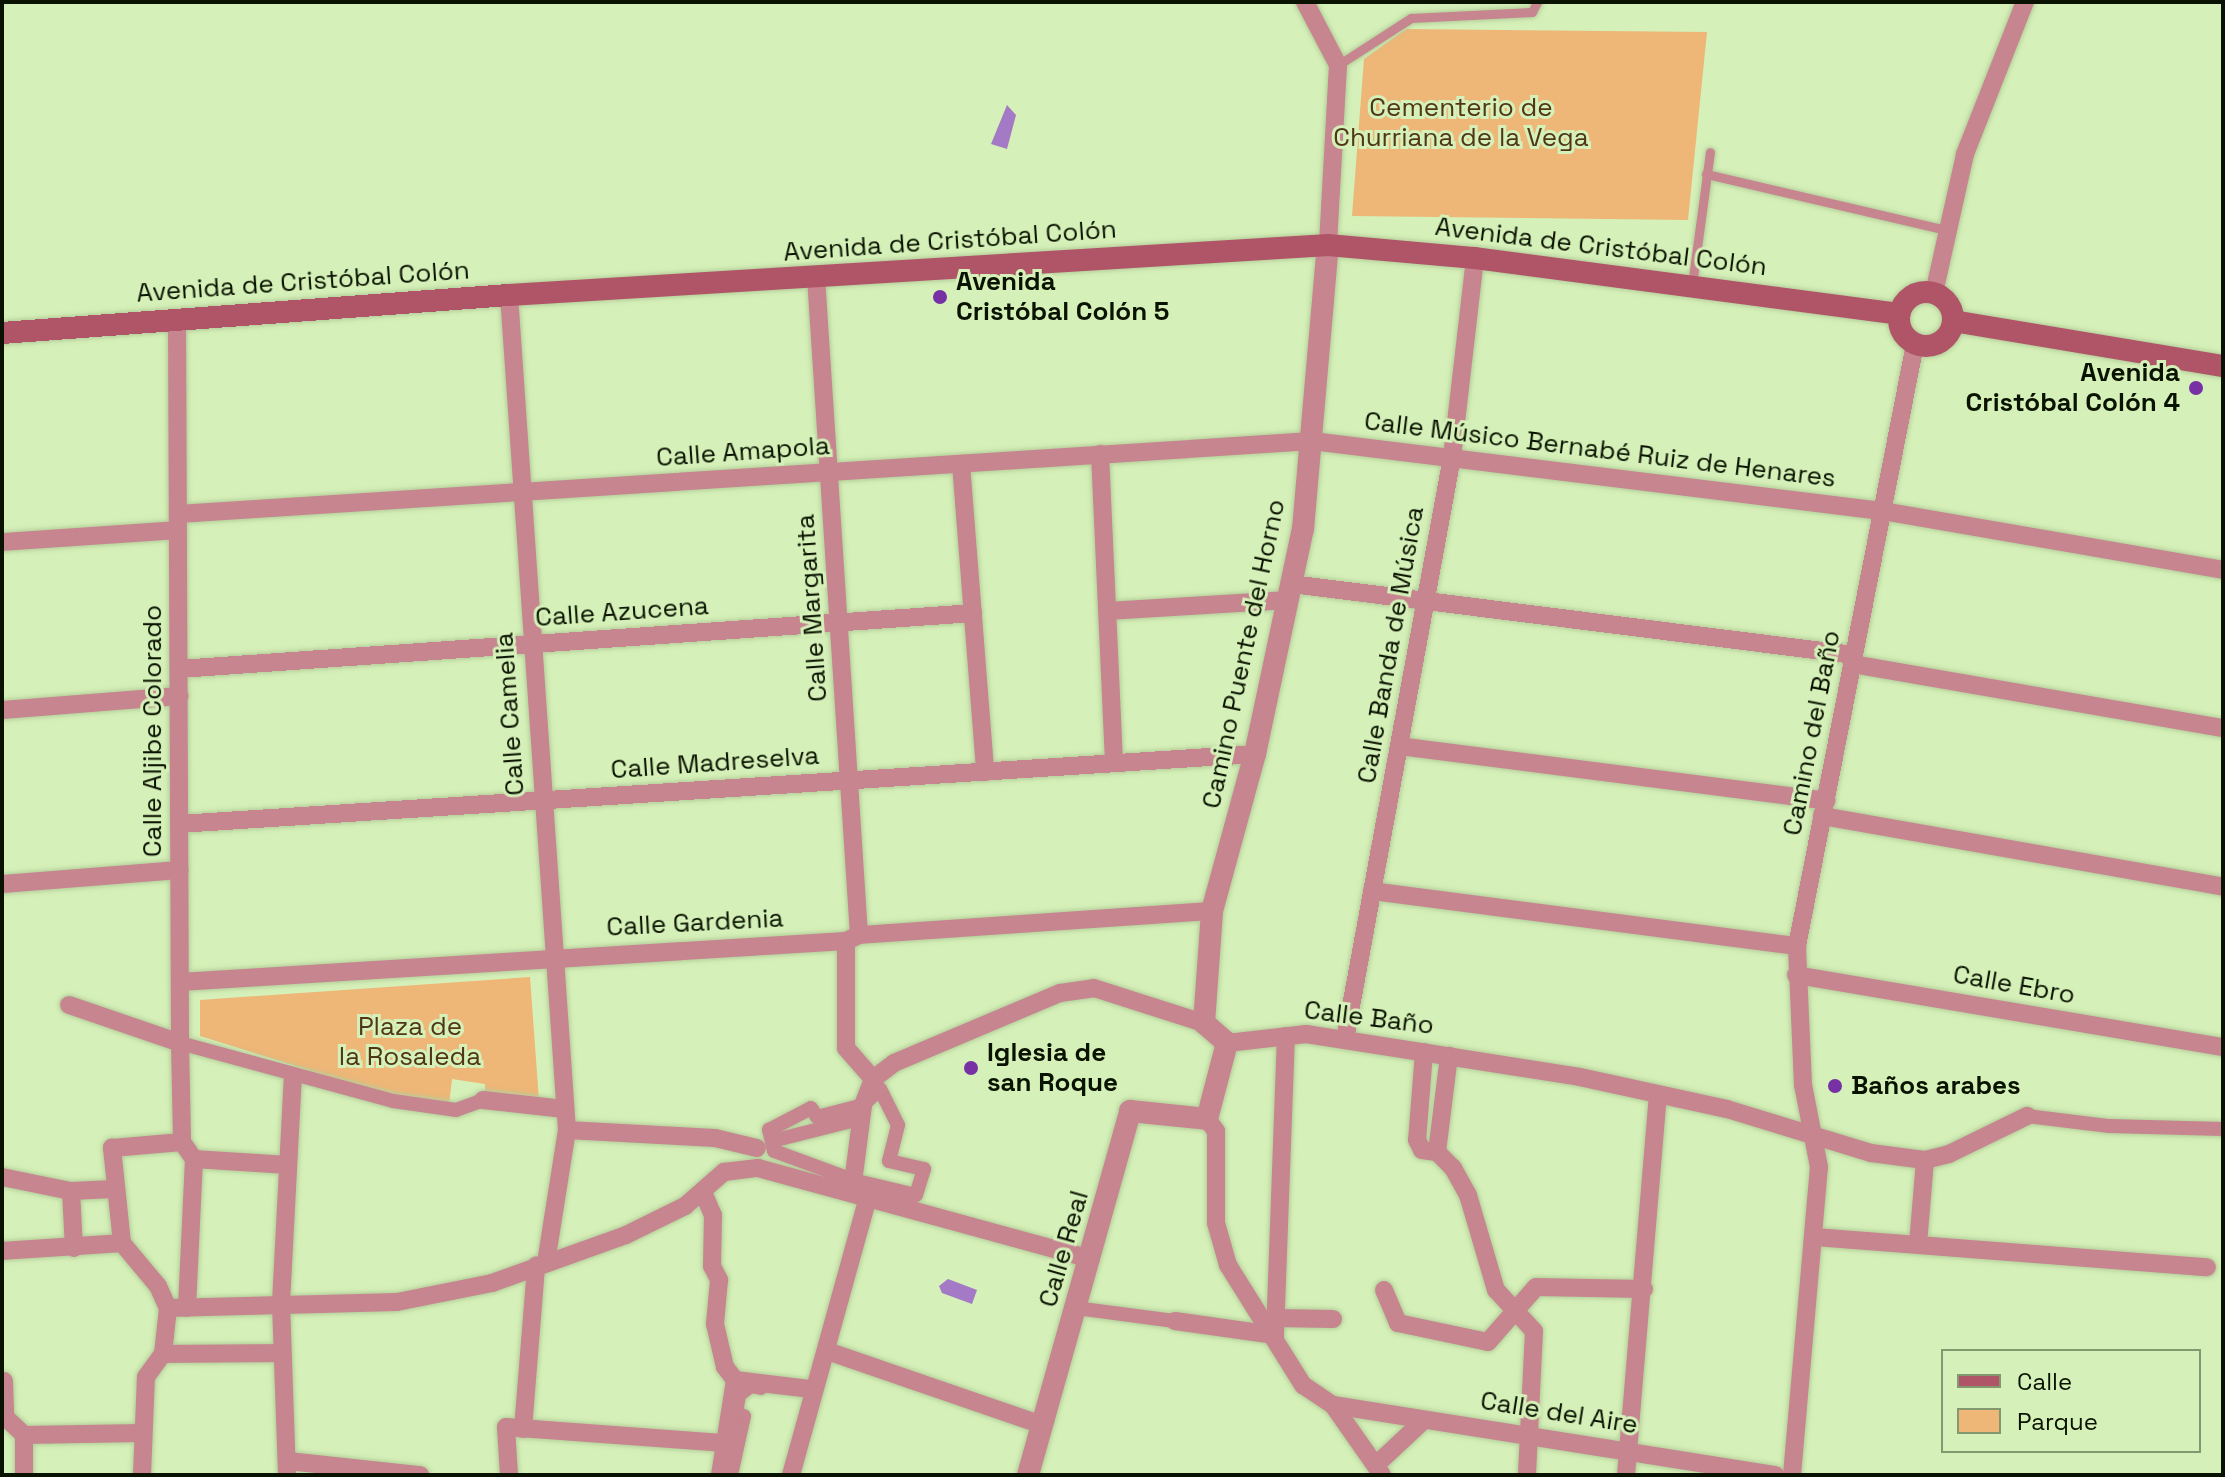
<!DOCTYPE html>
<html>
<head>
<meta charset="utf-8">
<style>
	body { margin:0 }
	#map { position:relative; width:2225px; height:1477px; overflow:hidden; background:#d5f0b8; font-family:"Space Grotesk",sans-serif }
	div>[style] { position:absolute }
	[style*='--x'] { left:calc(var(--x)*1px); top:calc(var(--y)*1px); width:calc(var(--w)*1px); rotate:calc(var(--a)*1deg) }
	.green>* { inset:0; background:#eeb677 }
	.water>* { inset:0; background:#a479c6 }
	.roads { filter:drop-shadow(0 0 2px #b5cd9b) drop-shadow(0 0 2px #b5cd9b) }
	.service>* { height:9px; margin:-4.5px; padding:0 4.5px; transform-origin:4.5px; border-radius:4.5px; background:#c6858f }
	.pedestrian>* { height:14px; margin:-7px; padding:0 7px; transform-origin:7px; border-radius:7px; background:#c6858f }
	.minor>* { height:18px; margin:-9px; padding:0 9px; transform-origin:9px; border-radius:9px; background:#c6858f }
	.tertiary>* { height:22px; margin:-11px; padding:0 11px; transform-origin:11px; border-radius:11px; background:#c6858f }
	.secondary>* { height:22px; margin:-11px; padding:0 11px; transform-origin:11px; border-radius:11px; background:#b05467 }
	.secondary>.ring { margin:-11px; padding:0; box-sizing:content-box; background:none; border:22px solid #b05467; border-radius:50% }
	.dots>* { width:22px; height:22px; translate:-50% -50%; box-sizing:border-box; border:4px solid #d5f0b8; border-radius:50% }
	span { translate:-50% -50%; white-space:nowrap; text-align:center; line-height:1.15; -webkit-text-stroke:6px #d5f0b8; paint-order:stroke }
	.park-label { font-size:26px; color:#503616 }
	.street-label { font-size:26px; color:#0a1301 }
	.poi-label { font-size:26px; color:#0a1301; font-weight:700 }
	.left { translate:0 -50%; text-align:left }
	.right { translate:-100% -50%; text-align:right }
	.frame { position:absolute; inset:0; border:4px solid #0a1301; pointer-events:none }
	.legend { position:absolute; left:1941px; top:1349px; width:260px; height:104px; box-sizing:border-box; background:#d5f0b8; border:2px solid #84986f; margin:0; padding:10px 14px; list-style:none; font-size:24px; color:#0a1301 }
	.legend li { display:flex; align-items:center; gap:16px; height:40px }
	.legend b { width:40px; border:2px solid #84986f }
</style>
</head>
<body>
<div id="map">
	<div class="green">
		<div style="clip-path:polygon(1406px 29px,1707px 32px,1688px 220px,1352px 216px,1364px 59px)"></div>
		<div style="clip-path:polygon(530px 977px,539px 1101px,485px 1094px,485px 1084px,452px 1079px,449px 1105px,382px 1093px,200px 1036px,200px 1000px)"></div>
	</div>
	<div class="water">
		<div style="clip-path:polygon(1007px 105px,1016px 115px,1007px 149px,991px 144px)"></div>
		<div style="clip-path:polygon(948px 1279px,977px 1290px,972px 1304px,942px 1293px,939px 1286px)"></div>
	</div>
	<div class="roads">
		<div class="service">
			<div style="--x:1338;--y:65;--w:87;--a:-32.8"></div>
			<div style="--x:1411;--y:18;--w:121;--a:-2.8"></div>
			<div style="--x:1532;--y:12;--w:11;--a:-63"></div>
			<div style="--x:1706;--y:174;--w:246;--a:13.1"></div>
			<div style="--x:1692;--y:285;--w:134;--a:-82.3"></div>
		</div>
		<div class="pedestrian">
			<div style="--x:180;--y:1043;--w:221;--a:15.2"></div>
			<div style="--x:393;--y:1101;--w:64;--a:8.1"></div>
			<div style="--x:456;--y:1110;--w:29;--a:-20"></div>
			<div style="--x:880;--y:1089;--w:40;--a:63.4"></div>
			<div style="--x:898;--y:1125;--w:37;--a:104"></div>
			<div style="--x:889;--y:1161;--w:36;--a:13"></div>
			<div style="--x:924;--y:1169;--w:27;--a:107"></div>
			<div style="--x:916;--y:1195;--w:65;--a:-166.6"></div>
			<div style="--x:853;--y:1180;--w:84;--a:-159.8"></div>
			<div style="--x:774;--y:1151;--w:22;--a:-103"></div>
			<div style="--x:769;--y:1130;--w:47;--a:-27.6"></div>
			<div style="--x:811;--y:1108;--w:11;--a:56"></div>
			<div style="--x:817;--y:1117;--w:48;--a:-14.6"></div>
			<div style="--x:863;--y:1105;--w:23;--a:-43"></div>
			<div style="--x:2027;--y:1116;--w:83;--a:7"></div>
			<div style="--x:2109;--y:1126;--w:114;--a:1.5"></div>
			<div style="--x:772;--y:1141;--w:90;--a:-14.2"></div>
			<div style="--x:1076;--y:1308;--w:100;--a:7.5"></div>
			<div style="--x:731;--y:1475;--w:60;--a:-77.6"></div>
			<div style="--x:744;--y:1416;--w:8;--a:-166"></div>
			<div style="--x:736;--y:1414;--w:19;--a:-81"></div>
			<div style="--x:739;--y:1395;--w:15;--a:-37"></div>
			<div style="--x:751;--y:1386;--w:10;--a:11"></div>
		</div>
		<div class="minor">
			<div style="--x:1305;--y:2;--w:71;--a:62.4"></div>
			<div style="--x:1338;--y:65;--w:180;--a:93.2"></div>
			<div style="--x:816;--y:277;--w:659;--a:86.26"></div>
			<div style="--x:1934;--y:293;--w:142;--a:-77.4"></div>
			<div style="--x:1965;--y:154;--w:163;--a:-68.5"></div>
			<div style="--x:509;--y:295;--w:837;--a:86.03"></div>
			<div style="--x:567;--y:1130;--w:135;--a:99"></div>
			<div style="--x:177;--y:320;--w:723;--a:89.76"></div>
			<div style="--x:180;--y:1043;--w:99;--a:88.8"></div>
			<div style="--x:182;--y:1142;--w:21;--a:55"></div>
			<div style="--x:194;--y:1159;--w:149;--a:92.7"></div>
			<div style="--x:1100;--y:454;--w:309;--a:87.4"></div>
			<div style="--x:961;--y:464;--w:309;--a:85.5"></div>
			<div style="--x:178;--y:514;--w:1136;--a:-3.68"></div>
			<div style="--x:1312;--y:441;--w:574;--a:7"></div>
			<div style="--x:1882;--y:511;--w:346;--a:9.8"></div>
			<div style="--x:2;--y:542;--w:176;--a:-3.9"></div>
			<div style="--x:1292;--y:584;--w:566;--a:7.2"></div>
			<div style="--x:1108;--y:611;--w:180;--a:-3.5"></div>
			<div style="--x:1852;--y:664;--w:376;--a:9.8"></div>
			<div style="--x:179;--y:669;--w:796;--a:-4.03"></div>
			<div style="--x:2;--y:710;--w:178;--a:-4.5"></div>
			<div style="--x:1399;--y:746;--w:431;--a:7.3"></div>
			<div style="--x:1822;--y:816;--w:407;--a:10"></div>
			<div style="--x:179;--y:824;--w:1078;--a:-3.72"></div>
			<div style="--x:2;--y:884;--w:178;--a:-4.5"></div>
			<div style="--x:1372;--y:891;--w:429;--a:7.4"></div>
			<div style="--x:846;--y:941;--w:107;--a:90"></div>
			<div style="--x:846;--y:1048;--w:41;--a:48.9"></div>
			<div style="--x:1796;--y:975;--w:433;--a:9.6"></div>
			<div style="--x:180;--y:982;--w:667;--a:-3.52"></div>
			<div style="--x:846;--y:941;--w:14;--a:-25"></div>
			<div style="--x:859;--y:935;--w:354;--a:-3.9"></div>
			<div style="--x:69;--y:1005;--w:117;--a:18.9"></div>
			<div style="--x:1345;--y:1039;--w:592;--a:-79.58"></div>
			<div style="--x:1452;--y:457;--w:200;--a:-83.4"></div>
			<div style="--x:1227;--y:1043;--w:80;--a:-6.5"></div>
			<div style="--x:1306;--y:1034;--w:277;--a:8.9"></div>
			<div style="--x:1580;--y:1077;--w:150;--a:12.3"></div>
			<div style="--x:1727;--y:1109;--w:151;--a:17"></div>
			<div style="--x:1871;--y:1153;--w:54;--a:7.4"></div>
			<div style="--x:1925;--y:1160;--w:25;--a:-14"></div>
			<div style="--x:1949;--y:1154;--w:87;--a:-26"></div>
			<div style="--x:1424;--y:1052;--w:88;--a:94.5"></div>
			<div style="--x:1417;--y:1140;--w:11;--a:63"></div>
			<div style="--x:1422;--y:1150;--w:15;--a:8"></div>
			<div style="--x:1437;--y:1152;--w:23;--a:45"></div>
			<div style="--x:1453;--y:1168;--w:31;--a:61"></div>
			<div style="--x:1468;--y:1195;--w:99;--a:73.6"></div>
			<div style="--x:1496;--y:1290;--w:56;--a:47.2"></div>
			<div style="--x:1534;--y:1331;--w:144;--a:92.8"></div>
			<div style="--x:483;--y:1100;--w:82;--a:6.3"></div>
			<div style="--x:1207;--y:1119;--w:15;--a:53"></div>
			<div style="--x:1216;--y:1131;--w:92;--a:90"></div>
			<div style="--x:1216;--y:1223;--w:44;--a:74.1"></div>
			<div style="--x:1228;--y:1265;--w:142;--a:58"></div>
			<div style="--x:1303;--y:1385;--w:36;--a:34"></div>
			<div style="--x:1333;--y:1405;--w:85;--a:55"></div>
			<div style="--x:567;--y:1130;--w:148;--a:3.1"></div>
			<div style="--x:715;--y:1138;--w:43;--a:13.4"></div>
			<div style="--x:1437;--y:1152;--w:97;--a:-82.9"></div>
			<div style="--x:194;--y:1159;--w:94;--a:3.7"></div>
			<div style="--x:2;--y:1177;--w:70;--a:11.5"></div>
			<div style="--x:71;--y:1191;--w:43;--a:-2.7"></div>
			<div style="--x:852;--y:1190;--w:86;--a:-82.6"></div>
			<div style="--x:863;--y:1105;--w:28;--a:-69"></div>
			<div style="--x:873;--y:1079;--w:26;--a:-37"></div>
			<div style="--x:894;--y:1063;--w:180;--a:-22.9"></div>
			<div style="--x:1060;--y:993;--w:34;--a:-8"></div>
			<div style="--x:1094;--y:988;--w:115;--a:17.7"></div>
			<div style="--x:71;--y:1191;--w:57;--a:87"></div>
			<div style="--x:703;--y:1192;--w:25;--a:67"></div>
			<div style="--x:713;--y:1215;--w:51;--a:91.1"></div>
			<div style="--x:712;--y:1266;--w:16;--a:63"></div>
			<div style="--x:719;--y:1280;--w:44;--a:95.2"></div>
			<div style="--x:715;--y:1324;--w:44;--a:76.9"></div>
			<div style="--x:725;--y:1367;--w:16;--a:52"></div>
			<div style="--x:1814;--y:1237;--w:394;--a:4.4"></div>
			<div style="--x:122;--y:1243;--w:96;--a:-96"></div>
			<div style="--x:112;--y:1148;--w:70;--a:-4.9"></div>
			<div style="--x:122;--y:1243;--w:56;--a:50.1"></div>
			<div style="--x:158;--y:1286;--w:24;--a:66"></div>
			<div style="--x:168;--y:1308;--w:46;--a:96.2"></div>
			<div style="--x:1918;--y:1244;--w:84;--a:-85.2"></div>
			<div style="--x:2;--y:1251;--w:120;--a:-3.8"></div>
			<div style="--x:1384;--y:1290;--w:36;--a:67"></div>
			<div style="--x:1398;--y:1323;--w:92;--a:11.9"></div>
			<div style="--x:1488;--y:1342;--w:73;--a:-48.9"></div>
			<div style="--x:1536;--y:1287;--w:108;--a:1.1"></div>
			<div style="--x:168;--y:1308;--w:229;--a:-1.5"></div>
			<div style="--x:397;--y:1302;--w:97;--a:-11.3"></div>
			<div style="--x:492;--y:1283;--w:142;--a:-19.7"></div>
			<div style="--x:626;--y:1235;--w:66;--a:-26.2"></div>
			<div style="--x:685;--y:1206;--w:52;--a:-41.1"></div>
			<div style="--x:724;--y:1172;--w:34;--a:-7"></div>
			<div style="--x:758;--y:1168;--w:345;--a:15.3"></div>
			<div style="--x:1275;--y:1318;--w:58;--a:1"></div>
			<div style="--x:1175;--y:1321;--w:101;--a:8"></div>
			<div style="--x:1275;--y:1335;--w:299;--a:-87.9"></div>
			<div style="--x:827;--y:1351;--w:227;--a:19"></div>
			<div style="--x:163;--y:1354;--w:118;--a:-0.5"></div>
			<div style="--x:4;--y:1381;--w:36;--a:88"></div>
			<div style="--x:5;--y:1417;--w:26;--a:43"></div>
			<div style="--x:1333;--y:1405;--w:448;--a:9"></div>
			<div style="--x:523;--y:1429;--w:164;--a:-85.4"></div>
			<div style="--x:24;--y:1435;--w:118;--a:-1"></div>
			<div style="--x:24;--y:1435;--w:40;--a:90"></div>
			<div style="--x:288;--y:1461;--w:133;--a:6.1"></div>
			<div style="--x:1377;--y:1464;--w:63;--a:-43.1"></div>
			<div style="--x:142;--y:1475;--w:98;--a:-87.7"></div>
			<div style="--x:146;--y:1377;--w:29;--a:-54"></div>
			<div style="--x:287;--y:1475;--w:172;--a:-92"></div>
			<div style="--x:281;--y:1303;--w:227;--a:-87"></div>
			<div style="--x:509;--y:1475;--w:48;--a:-93.6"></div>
			<div style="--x:506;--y:1427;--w:220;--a:4.2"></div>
			<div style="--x:720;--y:1475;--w:96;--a:-81"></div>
			<div style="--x:735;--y:1380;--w:77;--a:6.8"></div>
			<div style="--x:791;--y:1475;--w:288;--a:-74.5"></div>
			<div style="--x:1626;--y:1475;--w:380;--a:-85.2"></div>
			<div style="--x:1792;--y:1475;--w:309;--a:-85"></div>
			<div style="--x:1819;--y:1167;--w:84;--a:-101"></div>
			<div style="--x:1803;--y:1085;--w:139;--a:-92.5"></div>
			<div style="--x:1797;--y:946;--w:613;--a:-78.91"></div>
		</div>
		<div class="tertiary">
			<div style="--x:1028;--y:1475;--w:378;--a:-74.3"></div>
			<div style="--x:1130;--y:1111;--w:77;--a:5.9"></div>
			<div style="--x:1207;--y:1119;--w:79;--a:-75.3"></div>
			<div style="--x:1227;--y:1043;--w:30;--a:-139"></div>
			<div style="--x:1204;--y:1023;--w:112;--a:-85.9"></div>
			<div style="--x:1212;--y:911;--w:163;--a:-74.7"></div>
			<div style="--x:1255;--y:754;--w:230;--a:-78"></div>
			<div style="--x:1303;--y:529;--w:285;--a:-85"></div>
		</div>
		<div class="secondary">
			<div class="ring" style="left:1899px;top:292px;width:32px;height:32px"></div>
			<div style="--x:1953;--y:321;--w:274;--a:9.5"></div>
			<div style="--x:2;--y:333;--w:508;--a:-4.29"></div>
			<div style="--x:509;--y:295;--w:821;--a:-3.49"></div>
			<div style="--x:1328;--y:245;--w:148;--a:5.1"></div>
			<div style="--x:1475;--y:258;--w:428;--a:7.5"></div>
		</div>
	</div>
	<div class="dots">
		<div style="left:940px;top:297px;background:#7731a5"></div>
		<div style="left:2196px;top:388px;background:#7731a5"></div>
		<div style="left:971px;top:1068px;background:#7731a5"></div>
		<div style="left:1835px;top:1086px;background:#7731a5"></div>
	</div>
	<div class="park-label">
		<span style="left:1461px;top:123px">Cementerio de<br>Churriana de la Vega</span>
		<span style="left:410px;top:1042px">Plaza de<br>la Rosaleda</span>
	</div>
	<div class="street-label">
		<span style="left:950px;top:241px;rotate:-4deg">Avenida de Cristóbal Colón</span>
		<span style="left:1601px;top:247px;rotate:7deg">Avenida de Cristóbal Colón</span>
		<span style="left:303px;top:282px;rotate:-4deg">Avenida de Cristóbal Colón</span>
		<span style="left:1600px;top:450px;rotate:7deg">Calle Músico Bernabé Ruiz de Henares</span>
		<span style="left:743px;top:452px;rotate:-4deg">Calle Amapola</span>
		<span style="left:812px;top:608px;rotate:-94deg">Calle Margarita</span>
		<span style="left:622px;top:612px;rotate:-4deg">Calle Azucena</span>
		<span style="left:1391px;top:645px;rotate:-80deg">Calle Banda de Música</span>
		<span style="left:1244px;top:654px;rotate:-78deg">Camino Puente del Horno</span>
		<span style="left:510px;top:714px;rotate:-94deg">Calle Camelia</span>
		<span style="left:153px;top:731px;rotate:-90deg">Calle Aljibe Colorado</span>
		<span style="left:1812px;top:733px;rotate:-79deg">Camino del Baño</span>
		<span style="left:715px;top:763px;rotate:-4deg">Calle Madreselva</span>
		<span style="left:695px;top:923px;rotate:-3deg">Calle Gardenia</span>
		<span style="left:2014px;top:985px;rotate:10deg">Calle Ebro</span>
		<span style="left:1369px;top:1018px;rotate:7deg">Calle Baño</span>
		<span style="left:1064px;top:1249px;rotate:-74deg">Calle Real</span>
		<span style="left:1559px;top:1413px;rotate:9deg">Calle del Aire</span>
	</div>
	<div class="poi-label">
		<span class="left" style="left:956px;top:297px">Avenida<br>Cristóbal Colón 5</span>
		<span class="right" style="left:2180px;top:388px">Avenida<br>Cristóbal Colón 4</span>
		<span class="left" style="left:987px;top:1068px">Iglesia de<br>san Roque</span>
		<span class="left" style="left:1851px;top:1086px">Baños arabes</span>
	</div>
	<div class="frame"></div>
	<ul class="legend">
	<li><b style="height:10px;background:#b05467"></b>Calle</li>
	<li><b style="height:22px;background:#eeb677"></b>Parque</li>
	</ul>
</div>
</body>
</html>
